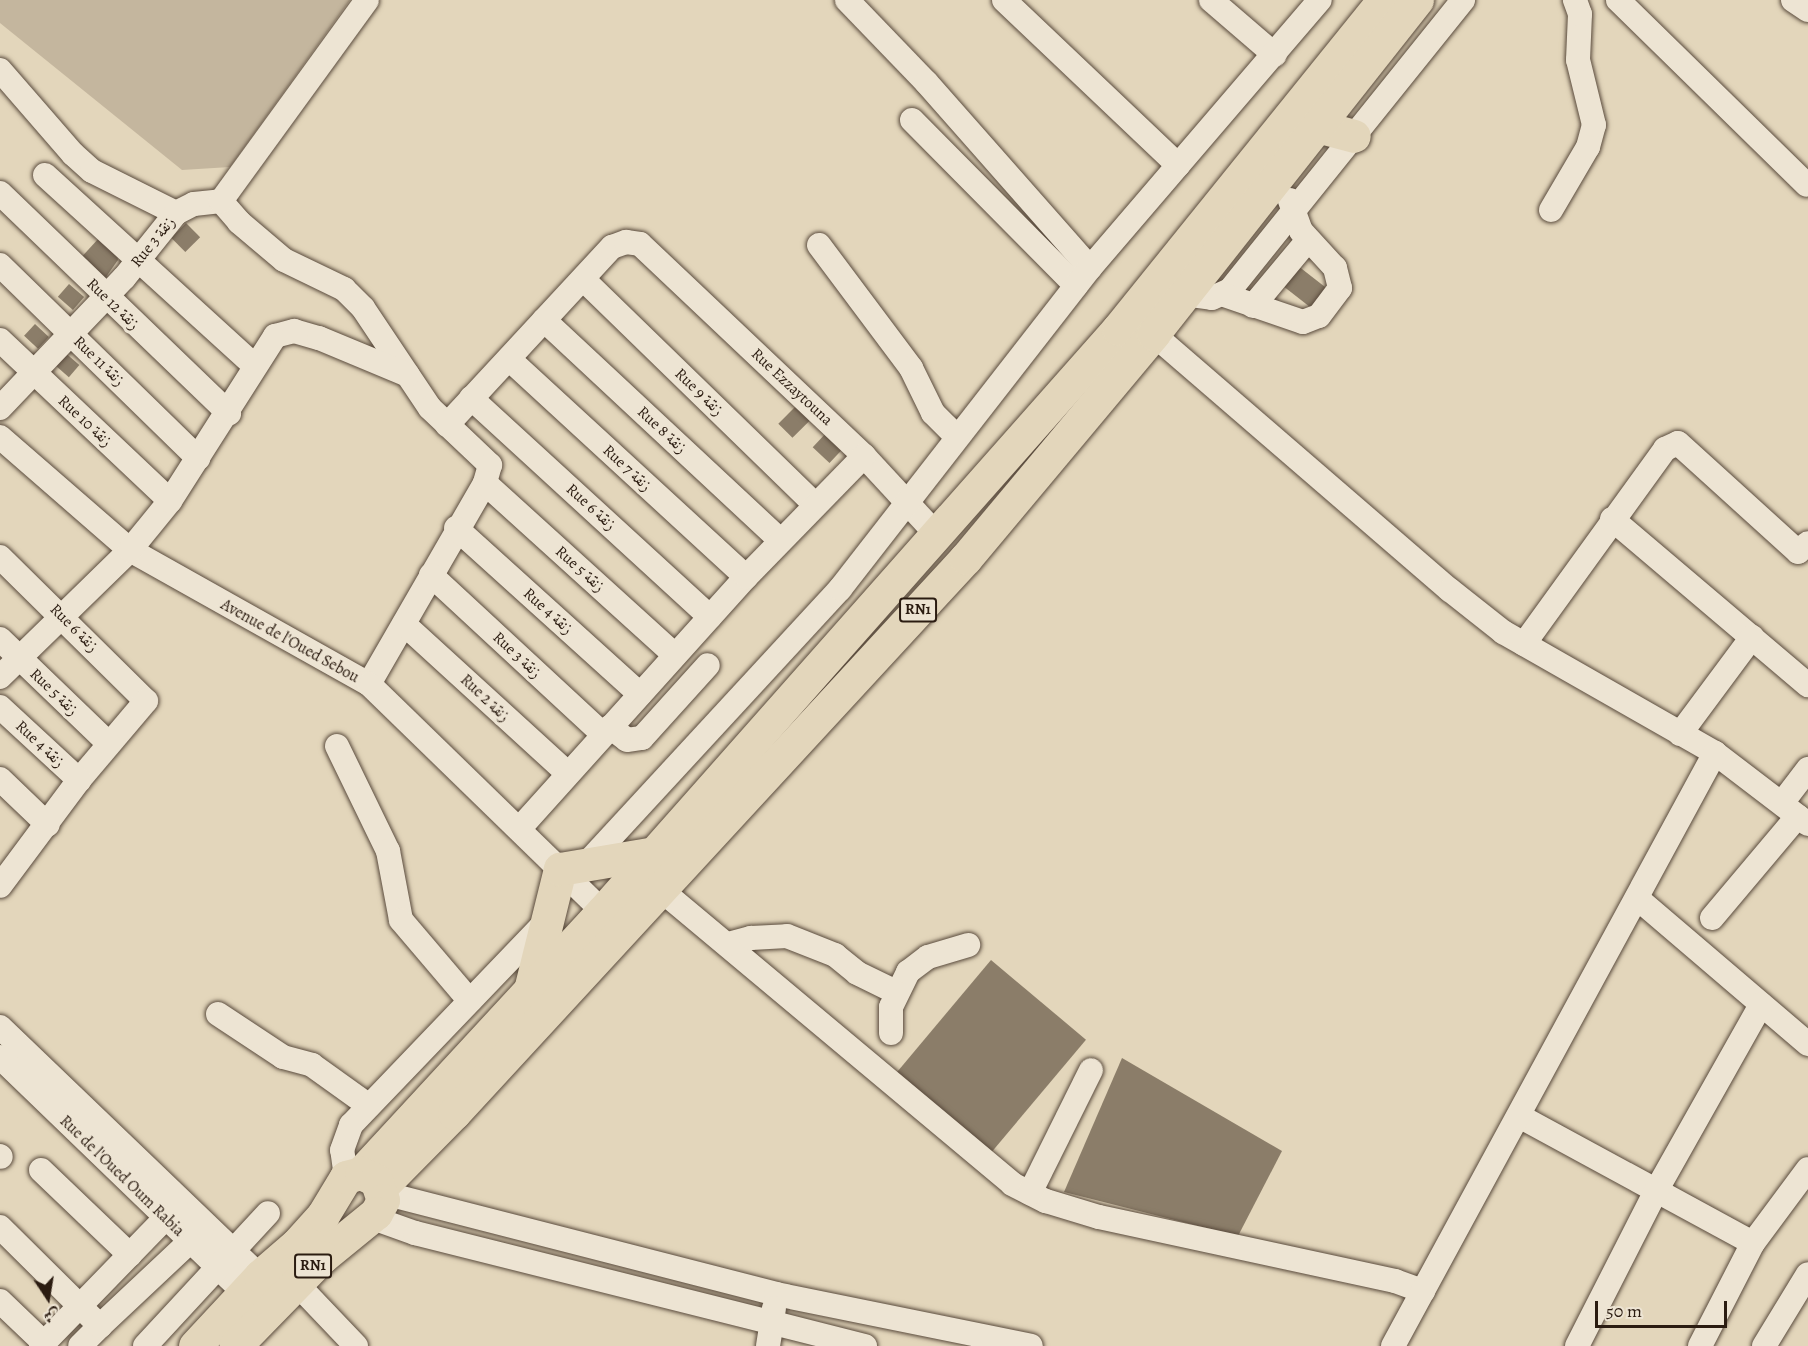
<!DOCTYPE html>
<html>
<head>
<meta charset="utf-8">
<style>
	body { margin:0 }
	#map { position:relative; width:1808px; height:1346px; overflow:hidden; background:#e3d6bb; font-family:Alegreya,Amiri,serif }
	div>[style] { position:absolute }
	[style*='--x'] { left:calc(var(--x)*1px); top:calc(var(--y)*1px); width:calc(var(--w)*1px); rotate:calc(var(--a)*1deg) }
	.green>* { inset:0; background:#c4b69e }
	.building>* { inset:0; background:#8b7d69; transform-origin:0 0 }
	.roads { filter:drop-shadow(0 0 2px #594a3c) drop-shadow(0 0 2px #594a3c) }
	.minor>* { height:24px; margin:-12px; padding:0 12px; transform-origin:12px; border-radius:12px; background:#ede4d3 }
	.highway>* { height:33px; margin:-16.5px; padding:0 16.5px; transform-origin:16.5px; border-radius:16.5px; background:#e3d6bb }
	span { translate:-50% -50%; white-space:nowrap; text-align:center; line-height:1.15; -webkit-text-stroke:6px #ede4d3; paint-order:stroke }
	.shield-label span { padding:2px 4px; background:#ede4d3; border:2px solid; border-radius:4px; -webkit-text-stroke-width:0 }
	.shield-label { font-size:15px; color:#2b1c11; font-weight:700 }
	.street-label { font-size:16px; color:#2b1c11 }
	.north { position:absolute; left:18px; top:1268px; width:60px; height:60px; -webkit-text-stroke:4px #ede4d3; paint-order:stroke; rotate:168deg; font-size:16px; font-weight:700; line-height:24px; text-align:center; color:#2b1c11 }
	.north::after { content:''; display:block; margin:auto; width:21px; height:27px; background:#2b1c11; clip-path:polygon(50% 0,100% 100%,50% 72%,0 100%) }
	.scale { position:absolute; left:1595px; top:1301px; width:132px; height:27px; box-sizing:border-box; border:3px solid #2b1c11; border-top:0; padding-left:8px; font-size:18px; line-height:21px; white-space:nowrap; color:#2b1c11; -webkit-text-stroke:4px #ede4d3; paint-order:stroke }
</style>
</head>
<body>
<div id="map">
	<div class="green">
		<div style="clip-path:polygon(0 0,350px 0,230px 167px,182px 170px,0 23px)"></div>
	</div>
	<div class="building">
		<div style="left:186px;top:223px;width:20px;height:21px;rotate:45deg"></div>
		<div style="clip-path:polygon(99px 238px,117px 254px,118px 260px,101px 284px,77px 262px)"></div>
		<div style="left:1293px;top:262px;width:46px;height:25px;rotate:38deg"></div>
		<div style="left:69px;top:284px;width:20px;height:17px;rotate:41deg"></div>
		<div style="left:35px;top:324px;width:19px;height:16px;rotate:43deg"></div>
		<div style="left:62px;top:350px;width:23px;height:16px;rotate:41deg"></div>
		<div style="left:796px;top:406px;width:20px;height:25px;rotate:45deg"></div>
		<div style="left:827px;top:432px;width:23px;height:21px;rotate:43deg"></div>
		<div style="left:991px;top:960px;width:124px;height:149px;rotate:40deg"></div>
		<div style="clip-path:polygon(1122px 1058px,1282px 1151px,1238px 1236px,1064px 1192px)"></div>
	</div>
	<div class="roads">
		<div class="minor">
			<div style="--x:847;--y:0;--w:114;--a:46.1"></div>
			<div style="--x:926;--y:82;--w:248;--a:48.6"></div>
			<div style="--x:1004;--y:0;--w:240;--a:43.5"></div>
			<div style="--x:1211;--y:0;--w:84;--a:40.7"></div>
			<div style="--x:1618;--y:0;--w:264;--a:44.4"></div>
			<div style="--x:1793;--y:0;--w:18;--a:34"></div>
			<div style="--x:0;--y:70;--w:111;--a:49"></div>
			<div style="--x:73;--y:154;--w:25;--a:42"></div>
			<div style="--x:92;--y:171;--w:94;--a:26.6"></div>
			<div style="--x:912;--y:120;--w:233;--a:45.3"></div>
			<div style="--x:45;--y:175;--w:282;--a:42.3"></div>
			<div style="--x:0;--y:193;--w:318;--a:43.9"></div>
			<div style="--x:221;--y:201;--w:28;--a:49"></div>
			<div style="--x:239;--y:222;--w:59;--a:40.2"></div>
			<div style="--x:284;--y:260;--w:67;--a:25.8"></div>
			<div style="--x:344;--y:289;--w:27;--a:45"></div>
			<div style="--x:363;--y:308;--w:120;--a:56.2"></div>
			<div style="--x:430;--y:408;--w:83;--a:43.5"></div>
			<div style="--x:490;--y:465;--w:19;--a:106"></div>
			<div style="--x:485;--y:483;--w:232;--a:120"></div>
			<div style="--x:1551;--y:210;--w:73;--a:-59.6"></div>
			<div style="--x:1588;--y:147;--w:23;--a:-75"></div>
			<div style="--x:1594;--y:125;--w:67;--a:-103.8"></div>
			<div style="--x:1578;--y:60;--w:46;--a:-87.5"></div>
			<div style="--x:1580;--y:14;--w:15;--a:-110"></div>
			<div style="--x:819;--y:245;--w:154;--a:53.2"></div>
			<div style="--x:911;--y:368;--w:50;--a:63.9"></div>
			<div style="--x:933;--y:413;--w:34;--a:45"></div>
			<div style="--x:0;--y:265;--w:277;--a:44.3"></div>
			<div style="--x:583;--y:279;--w:324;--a:44.2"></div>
			<div style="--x:1184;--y:294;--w:28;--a:8"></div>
			<div style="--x:1212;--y:298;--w:20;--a:-24"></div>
			<div style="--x:1230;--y:290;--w:372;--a:-51.2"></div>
			<div style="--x:1224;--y:295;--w:83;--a:18.9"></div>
			<div style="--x:1303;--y:322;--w:17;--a:-21"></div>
			<div style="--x:1319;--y:316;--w:35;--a:-53"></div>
			<div style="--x:1340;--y:288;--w:21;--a:-104"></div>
			<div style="--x:1335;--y:268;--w:50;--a:-132.6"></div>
			<div style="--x:1301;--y:231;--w:33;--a:-110"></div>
			<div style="--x:1253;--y:306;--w:86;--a:-50.2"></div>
			<div style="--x:544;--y:320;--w:323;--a:43"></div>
			<div style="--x:1153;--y:334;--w:392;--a:40.8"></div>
			<div style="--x:1450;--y:590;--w:68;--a:38.4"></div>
			<div style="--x:1503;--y:632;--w:244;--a:29.7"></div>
			<div style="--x:1715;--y:753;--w:117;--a:37.4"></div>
			<div style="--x:0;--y:340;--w:234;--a:43.4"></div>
			<div style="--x:509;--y:359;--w:322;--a:42.6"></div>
			<div style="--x:471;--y:398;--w:324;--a:42.5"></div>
			<div style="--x:0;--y:408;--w:180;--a:-46.4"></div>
			<div style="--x:124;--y:278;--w:83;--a:-51.3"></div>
			<div style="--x:176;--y:213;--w:20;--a:-27"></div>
			<div style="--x:194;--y:204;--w:27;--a:-6"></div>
			<div style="--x:221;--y:201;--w:248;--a:-54"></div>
			<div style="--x:447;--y:425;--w:243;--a:-47.2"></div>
			<div style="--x:612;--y:247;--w:15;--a:-20"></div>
			<div style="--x:626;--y:242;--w:14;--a:8"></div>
			<div style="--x:640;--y:244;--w:308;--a:43.4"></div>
			<div style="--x:864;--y:456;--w:109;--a:47.2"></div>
			<div style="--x:0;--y:437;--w:172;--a:41"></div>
			<div style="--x:130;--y:550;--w:274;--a:29.3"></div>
			<div style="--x:369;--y:684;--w:340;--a:44.2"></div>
			<div style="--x:485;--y:483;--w:256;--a:42.2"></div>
			<div style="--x:1612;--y:519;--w:257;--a:40.3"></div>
			<div style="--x:456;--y:528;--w:248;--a:42.1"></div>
			<div style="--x:0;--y:557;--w:205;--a:44.6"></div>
			<div style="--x:146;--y:701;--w:104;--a:130.3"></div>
			<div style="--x:79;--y:780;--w:132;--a:126.7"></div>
			<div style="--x:431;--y:575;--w:234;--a:42.8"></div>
			<div style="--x:404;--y:624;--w:219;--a:42.4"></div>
			<div style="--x:0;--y:639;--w:151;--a:43.9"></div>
			<div style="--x:1524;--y:644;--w:241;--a:-54.1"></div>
			<div style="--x:1665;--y:449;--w:14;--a:-25"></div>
			<div style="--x:1678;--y:443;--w:162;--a:42.2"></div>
			<div style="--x:1798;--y:552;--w:13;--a:-42"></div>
			<div style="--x:0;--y:677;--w:182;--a:-44.3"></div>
			<div style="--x:130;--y:550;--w:63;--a:-50.8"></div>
			<div style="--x:170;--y:501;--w:196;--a:-57.5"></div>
			<div style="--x:275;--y:336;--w:20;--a:-15"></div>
			<div style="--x:294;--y:331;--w:26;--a:16"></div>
			<div style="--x:319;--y:338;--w:96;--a:22.6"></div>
			<div style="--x:0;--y:707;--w:108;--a:42.7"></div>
			<div style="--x:610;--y:727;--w:21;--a:37"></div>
			<div style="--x:627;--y:740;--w:15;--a:-8"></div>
			<div style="--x:642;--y:738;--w:98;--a:-47.9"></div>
			<div style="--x:1680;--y:734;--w:121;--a:-53.4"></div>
			<div style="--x:337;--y:746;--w:117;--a:64.1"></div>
			<div style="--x:388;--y:851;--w:70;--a:79.3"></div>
			<div style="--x:401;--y:920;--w:106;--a:49.6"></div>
			<div style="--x:0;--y:779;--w:66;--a:43.8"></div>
			<div style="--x:1782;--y:803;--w:43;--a:-52.6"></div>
			<div style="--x:520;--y:828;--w:338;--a:-48"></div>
			<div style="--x:746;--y:577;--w:169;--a:-45.7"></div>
			<div style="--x:587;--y:863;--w:373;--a:-47.3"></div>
			<div style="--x:840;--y:589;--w:407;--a:-52.1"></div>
			<div style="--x:1090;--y:268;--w:353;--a:-49.4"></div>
			<div style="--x:661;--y:890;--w:458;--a:39.9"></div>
			<div style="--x:1012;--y:1184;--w:38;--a:27"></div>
			<div style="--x:1046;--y:1201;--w:55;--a:16.8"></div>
			<div style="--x:1099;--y:1217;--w:303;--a:12.2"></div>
			<div style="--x:1395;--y:1281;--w:30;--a:20"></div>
			<div style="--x:1637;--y:898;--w:225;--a:40.5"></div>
			<div style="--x:1712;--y:918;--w:133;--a:-49.9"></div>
			<div style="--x:728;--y:944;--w:24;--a:-15"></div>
			<div style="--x:751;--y:938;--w:36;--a:-3"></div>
			<div style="--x:787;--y:936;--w:52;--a:21.6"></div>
			<div style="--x:835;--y:955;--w:28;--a:39"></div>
			<div style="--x:857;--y:973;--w:43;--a:26"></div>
			<div style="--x:218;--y:1014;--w:78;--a:33.5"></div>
			<div style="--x:283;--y:1057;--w:30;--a:15"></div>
			<div style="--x:312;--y:1065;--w:70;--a:35.7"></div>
			<div style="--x:0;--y:1027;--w:360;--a:43.8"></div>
			<div style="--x:891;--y:1033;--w:26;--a:-90"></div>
			<div style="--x:891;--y:1007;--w:39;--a:-64"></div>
			<div style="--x:908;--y:972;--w:25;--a:-37"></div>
			<div style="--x:928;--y:957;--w:42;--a:-16.7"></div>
			<div style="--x:0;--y:1057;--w:339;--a:44"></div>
			<div style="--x:1519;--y:1116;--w:266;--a:28.5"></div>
			<div style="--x:0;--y:1156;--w:1;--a:45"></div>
			<div style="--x:41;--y:1170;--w:123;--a:43.7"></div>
			<div style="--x:346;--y:1177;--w:27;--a:-98"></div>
			<div style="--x:342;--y:1150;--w:27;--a:-70"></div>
			<div style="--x:351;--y:1125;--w:280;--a:-46.2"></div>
			<div style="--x:383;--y:1193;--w:406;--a:14.4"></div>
			<div style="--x:776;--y:1294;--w:260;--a:11.5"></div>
			<div style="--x:1030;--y:1193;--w:137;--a:-63.6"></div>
			<div style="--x:370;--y:1217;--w:48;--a:19.6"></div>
			<div style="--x:415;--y:1233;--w:464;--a:14.1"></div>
			<div style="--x:0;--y:1227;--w:141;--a:44.7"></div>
			<div style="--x:100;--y:1326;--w:28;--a:135"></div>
			<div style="--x:296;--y:1283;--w:87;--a:46.4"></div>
			<div style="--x:0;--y:1301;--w:61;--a:43.7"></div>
			<div style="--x:100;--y:1326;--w:139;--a:-43.2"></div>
			<div style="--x:41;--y:1346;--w:194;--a:-45.8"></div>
			<div style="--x:145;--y:1346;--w:181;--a:-47.2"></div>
			<div style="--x:768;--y:1346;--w:38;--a:-81"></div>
			<div style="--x:1393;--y:1346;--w:675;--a:-61.5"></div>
			<div style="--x:1577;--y:1346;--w:174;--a:-63"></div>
			<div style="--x:1656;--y:1191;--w:214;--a:-60.6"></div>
			<div style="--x:1700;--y:1346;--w:116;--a:-62.8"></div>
			<div style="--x:1753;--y:1243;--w:92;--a:-53.4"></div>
			<div style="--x:1764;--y:1346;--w:84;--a:-58.6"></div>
		</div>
		<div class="highway">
			<div style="--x:1317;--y:126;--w:38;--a:15"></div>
			<div style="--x:530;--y:990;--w:125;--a:-76.1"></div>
			<div style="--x:560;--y:869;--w:96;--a:-9.6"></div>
			<div style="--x:361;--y:1173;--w:357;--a:-47.3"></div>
			<div style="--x:603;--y:911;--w:777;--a:-48.5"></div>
			<div style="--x:1118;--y:329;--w:422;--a:-51.1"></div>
			<div style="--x:381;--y:1187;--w:104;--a:-45.4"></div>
			<div style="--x:454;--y:1113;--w:755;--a:-47.31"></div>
			<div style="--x:966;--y:558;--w:292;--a:-50.1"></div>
			<div style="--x:1153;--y:334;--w:426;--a:-51.7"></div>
			<div style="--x:195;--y:1346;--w:96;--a:-47.1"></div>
			<div style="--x:260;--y:1276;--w:49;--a:-40.9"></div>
			<div style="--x:297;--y:1244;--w:39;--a:-48"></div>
			<div style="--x:323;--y:1215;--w:44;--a:-58.8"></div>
			<div style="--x:346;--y:1177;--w:16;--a:-15"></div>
			<div style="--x:361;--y:1173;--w:17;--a:25"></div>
			<div style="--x:376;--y:1180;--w:21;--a:71"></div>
			<div style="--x:383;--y:1200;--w:15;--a:118"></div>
			<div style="--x:376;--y:1213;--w:70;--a:140.8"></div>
			<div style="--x:322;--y:1257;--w:124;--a:134.3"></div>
		</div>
	</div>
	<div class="shield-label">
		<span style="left:918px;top:610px">RN1</span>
		<span style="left:313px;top:1266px">RN1</span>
	</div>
	<div class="street-label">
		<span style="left:153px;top:242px;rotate:-51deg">Rue 3 زنقة</span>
		<span style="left:113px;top:304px;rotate:44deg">Rue 12 زنقة</span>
		<span style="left:99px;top:361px;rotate:44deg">Rue 11 زنقة</span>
		<span style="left:792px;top:387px;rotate:43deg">Rue Ezzaytouna</span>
		<span style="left:699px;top:392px;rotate:44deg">Rue 9 زنقة</span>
		<span style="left:85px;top:421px;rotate:43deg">Rue 10 زنقة</span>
		<span style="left:662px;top:430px;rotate:43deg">Rue 8 زنقة</span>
		<span style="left:627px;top:468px;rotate:43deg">Rue 7 زنقة</span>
		<span style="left:591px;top:507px;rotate:42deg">Rue 6 زنقة</span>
		<span style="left:580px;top:569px;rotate:42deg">Rue 5 زنقة</span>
		<span style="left:548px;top:611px;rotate:42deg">Rue 4 زنقة</span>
		<span style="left:74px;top:628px;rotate:45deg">Rue 6 زنقة</span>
		<span style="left:290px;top:641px;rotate:29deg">Avenue de l'Oued Sebou</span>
		<span style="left:517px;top:655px;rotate:43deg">Rue 3 زنقة</span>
		<span style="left:54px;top:692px;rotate:44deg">Rue 5 زنقة</span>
		<span style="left:485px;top:698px;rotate:43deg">Rue 2 زنقة</span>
		<span style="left:40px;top:744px;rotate:43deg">Rue 4 زنقة</span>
		<span style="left:122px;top:1176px;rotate:44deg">Rue de l'Oued Oum Rabia</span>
	</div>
	<div class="north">ش</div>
	<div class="scale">50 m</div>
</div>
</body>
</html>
